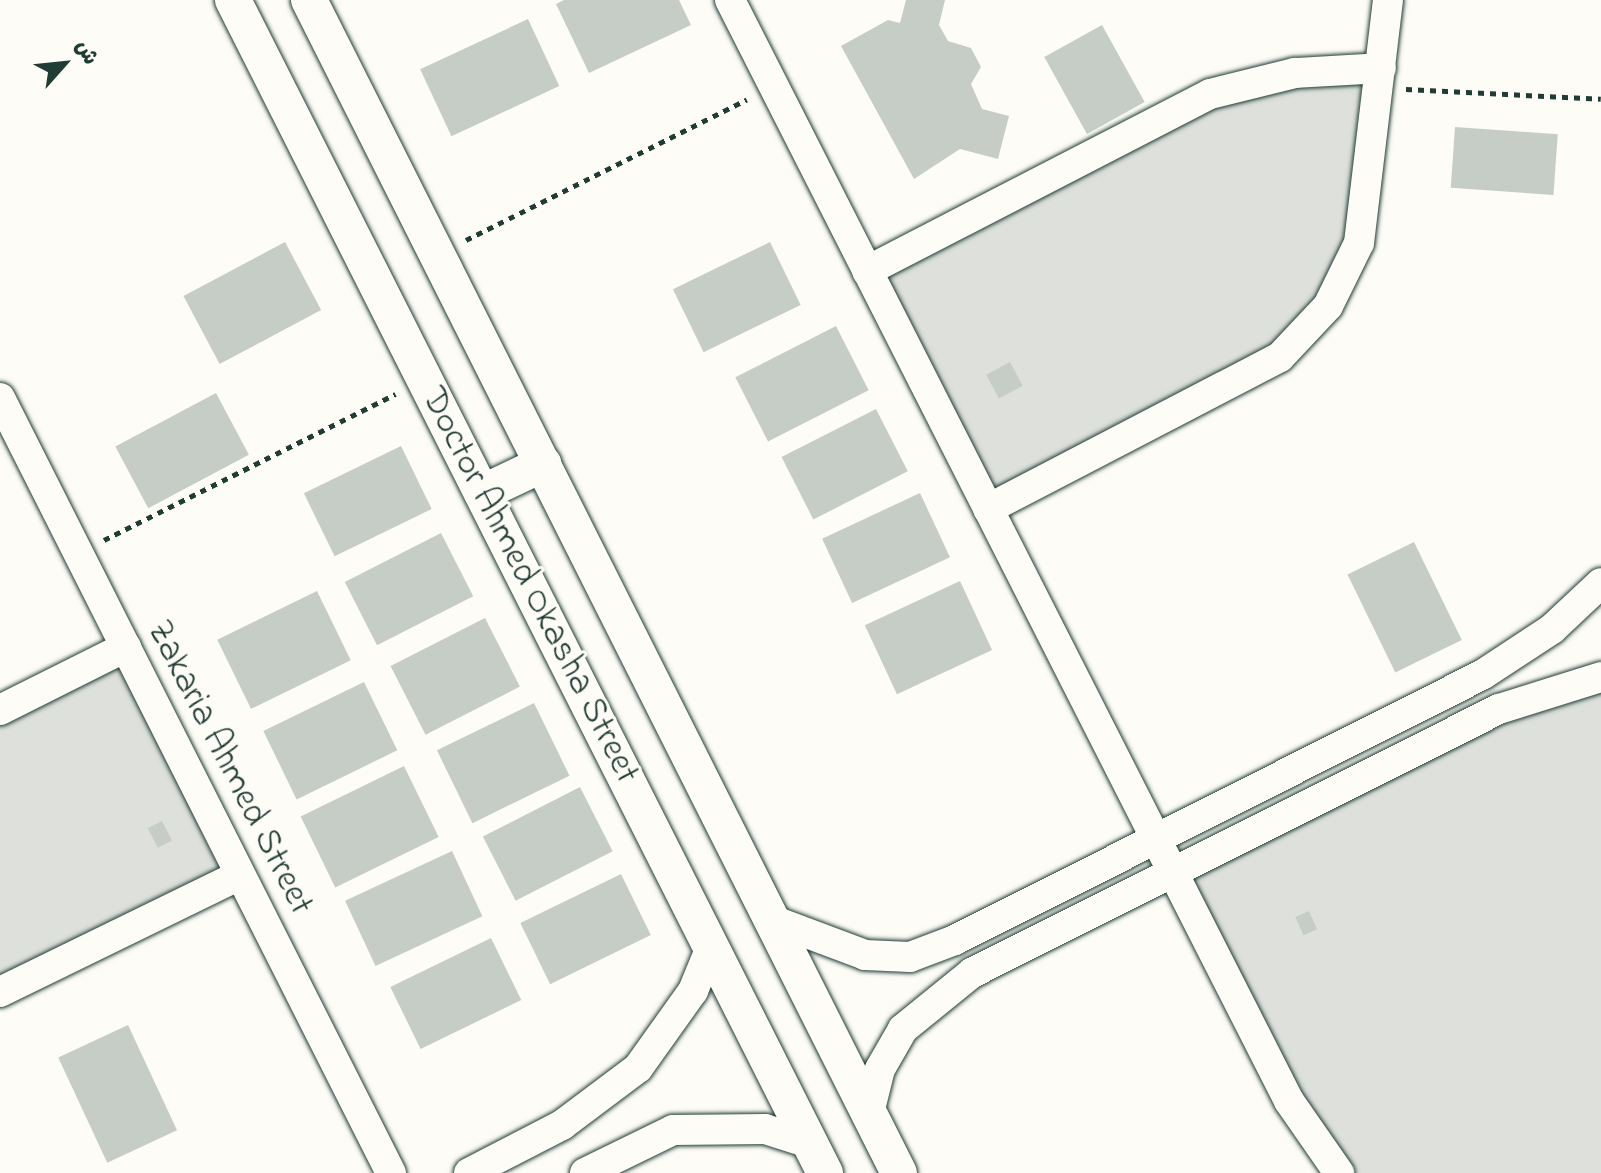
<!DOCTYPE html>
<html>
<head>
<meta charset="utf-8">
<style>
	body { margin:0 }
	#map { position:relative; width:1601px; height:1173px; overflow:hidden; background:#fdfcf7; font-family:"Indie Flower","Playpen Sans Arabic",sans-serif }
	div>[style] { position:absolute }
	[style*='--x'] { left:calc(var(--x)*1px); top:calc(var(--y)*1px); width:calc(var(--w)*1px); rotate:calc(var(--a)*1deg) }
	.green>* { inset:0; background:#dde0db }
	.building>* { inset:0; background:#c6cdc7; transform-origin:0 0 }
	.path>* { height:5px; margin-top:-2.5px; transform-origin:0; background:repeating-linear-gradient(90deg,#1f3d34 0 6px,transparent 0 12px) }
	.roads { filter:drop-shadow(0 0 2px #1f3d34) drop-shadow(0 0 2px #1f3d34) }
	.minor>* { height:30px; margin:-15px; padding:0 15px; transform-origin:15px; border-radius:15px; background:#fdfcf7 }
	.tertiary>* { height:36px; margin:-18px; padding:0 18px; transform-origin:18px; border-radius:18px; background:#fdfcf7 }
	span { translate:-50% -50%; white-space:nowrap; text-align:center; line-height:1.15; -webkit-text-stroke:6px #fdfcf7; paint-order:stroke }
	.street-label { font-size:36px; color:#1f3d34 }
	.north { position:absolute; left:24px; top:24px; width:80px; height:80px; -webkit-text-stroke:6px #fdfcf7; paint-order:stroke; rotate:63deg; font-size:22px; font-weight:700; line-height:32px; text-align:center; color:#1f3d34 }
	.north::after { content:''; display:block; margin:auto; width:28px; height:36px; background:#1f3d34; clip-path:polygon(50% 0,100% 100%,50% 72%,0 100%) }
</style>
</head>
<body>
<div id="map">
	<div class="green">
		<div style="clip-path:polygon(1381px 68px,1359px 243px,1280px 357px,988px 509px,867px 271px,1210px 94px)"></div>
		<div style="clip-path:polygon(126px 647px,240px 875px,0 992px,0 710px)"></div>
		<div style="clip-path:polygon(1601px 677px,1601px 1173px,1339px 1173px,1173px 873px)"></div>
	</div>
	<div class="building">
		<div style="clip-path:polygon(564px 0,679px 0,691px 25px,589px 73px,556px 4px)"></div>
		<div style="clip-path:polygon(906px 0,945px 0,939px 25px,948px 41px,971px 48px,981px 67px,971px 84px,982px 109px,1009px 116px,998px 159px,960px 149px,914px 179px,841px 46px,888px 20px,900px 23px)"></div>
		<div style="left:528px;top:19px;width:74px;height:119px;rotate:65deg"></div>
		<div style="left:1102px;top:25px;width:88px;height:66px;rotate:61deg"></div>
		<div style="left:1455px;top:127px;width:103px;height:61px;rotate:4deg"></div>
		<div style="left:285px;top:242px;width:77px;height:115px;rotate:62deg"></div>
		<div style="left:770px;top:242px;width:70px;height:108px;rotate:64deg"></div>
		<div style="left:836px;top:326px;width:72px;height:113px;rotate:63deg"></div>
		<div style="left:1010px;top:362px;width:27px;height:27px;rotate:62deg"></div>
		<div style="left:216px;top:393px;width:70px;height:114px;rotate:62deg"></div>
		<div style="left:876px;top:409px;width:70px;height:106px;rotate:63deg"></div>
		<div style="left:401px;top:446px;width:70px;height:108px;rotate:64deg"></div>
		<div style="left:920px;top:493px;width:71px;height:108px;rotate:65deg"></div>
		<div style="left:441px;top:533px;width:71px;height:108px;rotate:63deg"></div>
		<div style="left:1414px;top:542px;width:109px;height:74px;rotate:64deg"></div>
		<div style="left:960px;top:581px;width:76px;height:105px;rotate:65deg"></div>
		<div style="left:317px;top:591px;width:77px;height:111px;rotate:64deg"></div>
		<div style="left:485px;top:618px;width:77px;height:106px;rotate:63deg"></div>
		<div style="left:364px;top:682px;width:76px;height:112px;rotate:64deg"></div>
		<div style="left:534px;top:703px;width:81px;height:108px;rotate:64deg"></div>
		<div style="left:404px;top:766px;width:79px;height:115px;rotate:64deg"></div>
		<div style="left:580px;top:787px;width:72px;height:109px;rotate:63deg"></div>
		<div style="left:162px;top:821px;width:22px;height:16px;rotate:63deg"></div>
		<div style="left:452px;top:851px;width:72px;height:118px;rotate:65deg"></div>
		<div style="left:621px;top:874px;width:68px;height:112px;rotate:64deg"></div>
		<div style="left:1309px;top:911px;width:20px;height:15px;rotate:66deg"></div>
		<div style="left:491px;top:938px;width:69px;height:112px;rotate:64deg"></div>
		<div style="left:128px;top:1025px;width:116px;height:77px;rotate:65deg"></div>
	</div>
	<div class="path">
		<div style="--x:1406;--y:89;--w:195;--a:2.9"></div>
		<div style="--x:466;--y:240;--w:314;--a:-26.6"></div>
		<div style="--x:104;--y:540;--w:326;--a:-26.6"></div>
	</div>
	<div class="roads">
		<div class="minor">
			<div style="--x:730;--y:0;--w:1235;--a:63.08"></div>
			<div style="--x:1289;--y:1101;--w:88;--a:55.2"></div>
			<div style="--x:867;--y:271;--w:386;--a:-27.3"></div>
			<div style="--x:1210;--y:94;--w:88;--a:-13.9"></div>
			<div style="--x:1295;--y:73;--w:86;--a:-3.3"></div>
			<div style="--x:0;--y:398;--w:868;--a:63.23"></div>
			<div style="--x:988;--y:509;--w:329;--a:-27.5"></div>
			<div style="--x:1280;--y:357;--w:70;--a:-46.7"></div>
			<div style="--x:1328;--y:306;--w:70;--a:-63.8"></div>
			<div style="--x:1359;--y:243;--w:245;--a:-83.2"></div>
			<div style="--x:0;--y:710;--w:141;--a:-26.6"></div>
			<div style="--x:772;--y:920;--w:99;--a:20.6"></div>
			<div style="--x:865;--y:955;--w:45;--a:2.5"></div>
			<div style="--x:910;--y:957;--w:48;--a:-20.7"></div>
			<div style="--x:955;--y:940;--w:590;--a:-26.7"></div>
			<div style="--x:1482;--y:675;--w:84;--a:-33.3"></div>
			<div style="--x:1552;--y:629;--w:67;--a:-43.2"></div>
			<div style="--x:0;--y:992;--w:267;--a:-26"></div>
			<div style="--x:869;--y:1113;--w:45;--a:-76"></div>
			<div style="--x:880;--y:1069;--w:46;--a:-60.1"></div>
			<div style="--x:903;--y:1029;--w:89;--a:-39.1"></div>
			<div style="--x:972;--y:973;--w:589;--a:-26.61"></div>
			<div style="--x:1499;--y:709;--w:107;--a:-17.4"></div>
			<div style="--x:469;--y:1173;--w:105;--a:-27.3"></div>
			<div style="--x:562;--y:1125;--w:95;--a:-36.9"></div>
			<div style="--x:638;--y:1068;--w:95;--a:-54.5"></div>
			<div style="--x:693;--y:991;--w:48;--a:-67.8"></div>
			<div style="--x:585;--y:1173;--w:98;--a:-26"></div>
			<div style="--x:673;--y:1130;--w:92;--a:-0.6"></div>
			<div style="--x:765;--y:1129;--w:46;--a:17.7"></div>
		</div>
		<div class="tertiary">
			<div style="--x:233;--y:0;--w:1314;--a:63.22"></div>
			<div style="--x:309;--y:0;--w:1313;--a:63.3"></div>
			<div style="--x:482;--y:493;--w:68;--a:-25.4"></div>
		</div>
	</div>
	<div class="street-label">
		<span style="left:529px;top:586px;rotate:63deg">Doctor Ahmed Okasha Street</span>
		<span style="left:229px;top:768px;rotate:63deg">Zakaria Ahmed Street</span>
	</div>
	<div class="north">ش</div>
</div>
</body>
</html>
